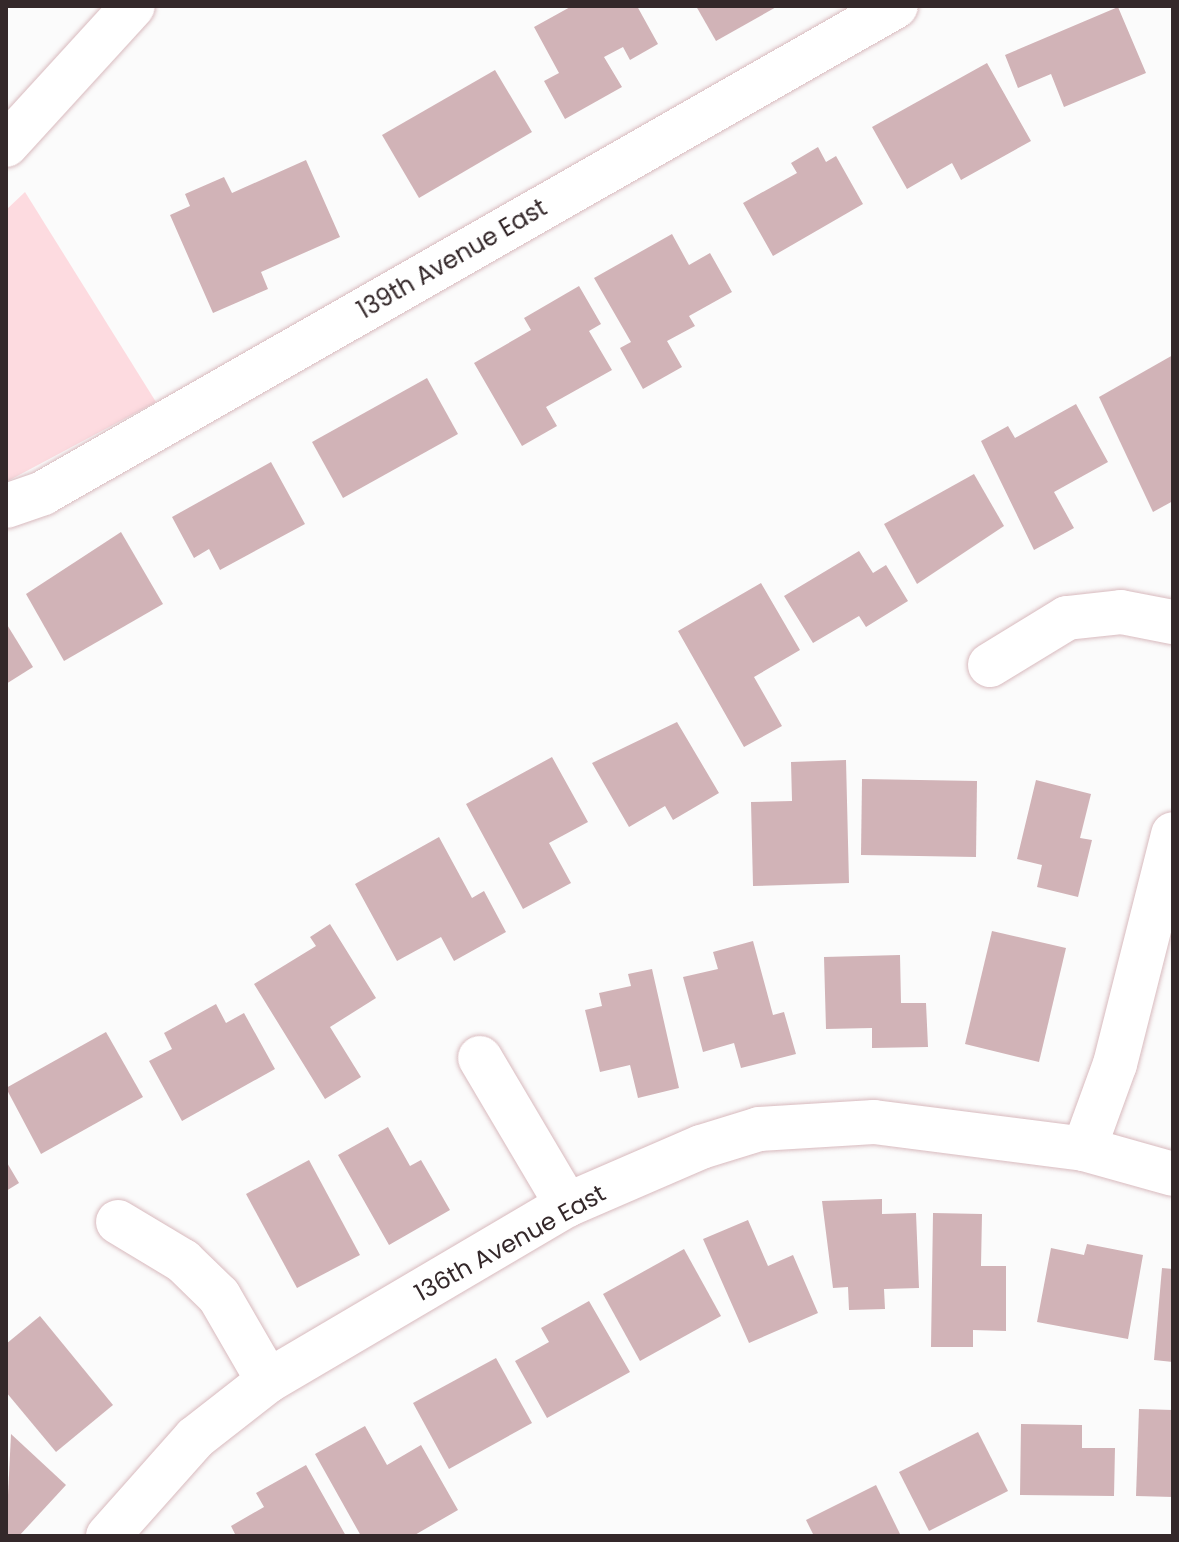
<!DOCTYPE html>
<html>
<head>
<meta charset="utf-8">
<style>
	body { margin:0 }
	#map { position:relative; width:1179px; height:1542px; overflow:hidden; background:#fbfbfb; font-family:Poppins,sans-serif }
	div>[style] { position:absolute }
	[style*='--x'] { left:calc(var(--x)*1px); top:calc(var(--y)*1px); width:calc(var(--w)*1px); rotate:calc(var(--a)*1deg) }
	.green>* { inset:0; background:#fddbe0 }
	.building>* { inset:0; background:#d1b3b7 }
	.roads { filter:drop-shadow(0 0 2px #d8babe) drop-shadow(0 0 2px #d8babe) }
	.minor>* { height:44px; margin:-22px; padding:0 22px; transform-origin:22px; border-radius:22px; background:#fff }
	span { translate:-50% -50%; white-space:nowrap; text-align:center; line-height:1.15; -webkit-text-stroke:7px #fff; paint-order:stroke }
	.street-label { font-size:24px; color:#34282a }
	.frame { position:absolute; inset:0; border:8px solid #34282a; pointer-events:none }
</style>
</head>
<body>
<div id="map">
	<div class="green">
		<i style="clip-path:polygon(25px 192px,156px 402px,6px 482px,6px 210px)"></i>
	</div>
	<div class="building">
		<i style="clip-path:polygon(572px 6px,637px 6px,658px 44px,630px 60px,623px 47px,604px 57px,622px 87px,565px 119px,544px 81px,559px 73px,534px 27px)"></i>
		<i style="clip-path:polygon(696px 6px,778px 6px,716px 41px)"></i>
		<i style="clip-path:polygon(1118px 7px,1146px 73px,1064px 107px,1051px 74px,1018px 88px,1005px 55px)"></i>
		<i style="clip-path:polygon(987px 63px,1031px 141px,961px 180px,952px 163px,907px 189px,872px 127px)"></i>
		<i style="clip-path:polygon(495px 70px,532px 132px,419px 198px,382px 135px)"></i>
		<i style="clip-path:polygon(818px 147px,826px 162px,836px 156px,863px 204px,773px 256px,743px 203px,797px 173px,791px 163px)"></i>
		<i style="clip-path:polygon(306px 160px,340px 237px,261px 272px,268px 289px,213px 313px,170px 215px,190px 206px,185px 194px,224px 177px,232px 193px)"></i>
		<i style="clip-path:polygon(672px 234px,689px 265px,710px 253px,732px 292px,689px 316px,695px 326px,667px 341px,682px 367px,643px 389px,620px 348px,631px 342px,594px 278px)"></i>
		<i style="clip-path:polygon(579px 286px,601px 324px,589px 331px,612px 370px,546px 407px,557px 426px,522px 446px,474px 363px,531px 330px,524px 318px)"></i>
		<i style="clip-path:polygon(1173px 355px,1173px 501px,1153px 512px,1099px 397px)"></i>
		<i style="clip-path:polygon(427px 378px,458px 434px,343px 498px,312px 442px)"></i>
		<i style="clip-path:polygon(1076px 404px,1108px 462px,1054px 492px,1074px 528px,1034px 550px,981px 441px,1008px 426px,1015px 438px)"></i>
		<i style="clip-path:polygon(271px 462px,305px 524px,220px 570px,209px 549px,194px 558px,172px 517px)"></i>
		<i style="clip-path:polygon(974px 474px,1004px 526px,917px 584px,884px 524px)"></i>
		<i style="clip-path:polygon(121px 532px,163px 604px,64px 661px,26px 594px)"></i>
		<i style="clip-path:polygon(859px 551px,873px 573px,886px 565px,908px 601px,866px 627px,859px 616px,813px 643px,784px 596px)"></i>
		<i style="clip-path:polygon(761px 583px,800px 650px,754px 677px,782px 726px,744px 747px,678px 631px)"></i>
		<i style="clip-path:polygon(6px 623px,33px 667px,6px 684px)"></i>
		<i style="clip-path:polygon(677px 722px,719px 793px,673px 820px,665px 806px,629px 827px,592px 763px)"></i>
		<i style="clip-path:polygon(552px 757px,588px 822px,549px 843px,571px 883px,523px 909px,466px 804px)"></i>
		<i style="clip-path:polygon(846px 760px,849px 883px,753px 886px,751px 802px,792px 801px,791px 762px)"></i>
		<i style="clip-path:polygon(862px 779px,977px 781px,976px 857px,861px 855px)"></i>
		<i style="clip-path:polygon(1036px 780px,1091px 794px,1080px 838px,1092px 840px,1078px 897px,1037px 887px,1042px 865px,1017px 859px)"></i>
		<i style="clip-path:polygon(439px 837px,472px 898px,484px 891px,506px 932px,454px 961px,441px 937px,397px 961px,355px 884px)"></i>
		<i style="clip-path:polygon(330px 924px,376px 998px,330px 1027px,361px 1077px,325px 1099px,254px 984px,316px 946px,310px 937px)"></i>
		<i style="clip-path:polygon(992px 931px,1066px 948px,1039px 1062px,965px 1044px)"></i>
		<i style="clip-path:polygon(753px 941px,773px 1015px,784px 1012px,796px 1054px,741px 1068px,734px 1043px,703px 1052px,683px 977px,718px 969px,713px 952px)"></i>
		<i style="clip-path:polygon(900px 955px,901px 1003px,926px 1003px,928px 1047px,872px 1048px,872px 1028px,826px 1029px,824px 957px)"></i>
		<i style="clip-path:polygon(652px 969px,679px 1088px,638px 1098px,630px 1065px,600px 1072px,585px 1010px,602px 1006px,599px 993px,631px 986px,628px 974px)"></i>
		<i style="clip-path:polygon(216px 1004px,226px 1023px,244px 1013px,275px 1069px,182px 1121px,149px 1061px,172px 1049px,164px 1033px)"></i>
		<i style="clip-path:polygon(106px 1032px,143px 1097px,41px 1154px,6px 1088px)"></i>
		<i style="clip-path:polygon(388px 1127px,410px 1166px,421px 1160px,450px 1210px,389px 1245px,338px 1155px)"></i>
		<i style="clip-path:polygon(309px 1160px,360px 1255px,297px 1288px,246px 1194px)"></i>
		<i style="clip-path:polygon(6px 1161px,19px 1183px,6px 1191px)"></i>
		<i style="clip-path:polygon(882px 1199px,882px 1214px,916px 1213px,919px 1288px,884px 1289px,885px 1309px,849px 1310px,848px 1287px,833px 1288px,822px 1201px)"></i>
		<i style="clip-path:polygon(933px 1213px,982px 1214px,981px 1266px,1006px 1266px,1006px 1331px,973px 1330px,973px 1347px,931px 1347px)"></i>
		<i style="clip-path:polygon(748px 1220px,768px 1266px,793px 1255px,818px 1313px,749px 1343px,703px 1239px)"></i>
		<i style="clip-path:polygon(1087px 1244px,1143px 1255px,1128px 1339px,1037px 1322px,1051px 1248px,1084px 1255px)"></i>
		<i style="clip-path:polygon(684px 1249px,721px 1316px,640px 1361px,603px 1294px)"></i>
		<i style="clip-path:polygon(1162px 1268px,1173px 1269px,1173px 1362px,1154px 1360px)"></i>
		<i style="clip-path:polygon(589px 1301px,630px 1372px,547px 1418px,515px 1361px,549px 1342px,541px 1328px)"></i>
		<i style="clip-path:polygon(40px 1316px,113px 1405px,56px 1452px,6px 1392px,6px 1344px)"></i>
		<i style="clip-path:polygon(496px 1358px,532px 1423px,449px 1469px,413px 1403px)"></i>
		<i style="clip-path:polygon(1139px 1409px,1173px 1410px,1173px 1497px,1136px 1496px)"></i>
		<i style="clip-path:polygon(1021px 1424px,1082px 1425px,1082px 1448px,1115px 1448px,1114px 1496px,1020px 1495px)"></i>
		<i style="clip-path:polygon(365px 1426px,387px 1465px,421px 1445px,458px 1510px,413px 1536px,361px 1536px,315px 1454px)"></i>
		<i style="clip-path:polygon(978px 1432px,1008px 1491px,929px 1531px,899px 1472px)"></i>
		<i style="clip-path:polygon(11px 1434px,66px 1485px,19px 1536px,6px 1536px)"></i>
		<i style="clip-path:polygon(306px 1465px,346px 1536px,236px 1536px,231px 1526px,264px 1507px,256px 1493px)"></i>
		<i style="clip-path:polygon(876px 1485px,901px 1536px,814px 1536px,806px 1520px)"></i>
	</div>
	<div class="roads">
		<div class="minor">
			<i style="--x:6;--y:145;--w:188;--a:-47.6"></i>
			<i style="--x:6;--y:506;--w:39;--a:-19"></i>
			<i style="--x:43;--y:493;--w:982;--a:-29.72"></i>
			<i style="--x:990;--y:665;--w:90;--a:-31.4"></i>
			<i style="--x:1067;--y:618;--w:54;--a:-6.3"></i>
			<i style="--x:1121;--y:612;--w:53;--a:10.9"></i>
			<i style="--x:480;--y:1058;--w:171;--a:59.4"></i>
			<i style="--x:1084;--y:1149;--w:90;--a:-70"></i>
			<i style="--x:1115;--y:1064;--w:237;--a:-75.8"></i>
			<i style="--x:118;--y:1222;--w:76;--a:31"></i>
			<i style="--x:183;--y:1261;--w:50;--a:44.2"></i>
			<i style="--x:219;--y:1296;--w:98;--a:60"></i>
			<i style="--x:108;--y:1536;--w:131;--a:-48.4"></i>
			<i style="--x:195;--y:1438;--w:93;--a:-38"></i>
			<i style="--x:268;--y:1381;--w:347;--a:-30.5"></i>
			<i style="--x:567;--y:1205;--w:146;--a:-23.4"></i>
			<i style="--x:701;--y:1147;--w:61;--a:-17.2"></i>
			<i style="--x:759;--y:1129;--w:115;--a:-3.5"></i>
			<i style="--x:874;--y:1122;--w:212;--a:7.3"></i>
			<i style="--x:1084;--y:1149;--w:92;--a:15.7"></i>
		</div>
	</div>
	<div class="street-label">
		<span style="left:452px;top:259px;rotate:-30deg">139th Avenue East</span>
		<span style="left:510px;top:1243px;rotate:-29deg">136th Avenue East</span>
	</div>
	<div class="frame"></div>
</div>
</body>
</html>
